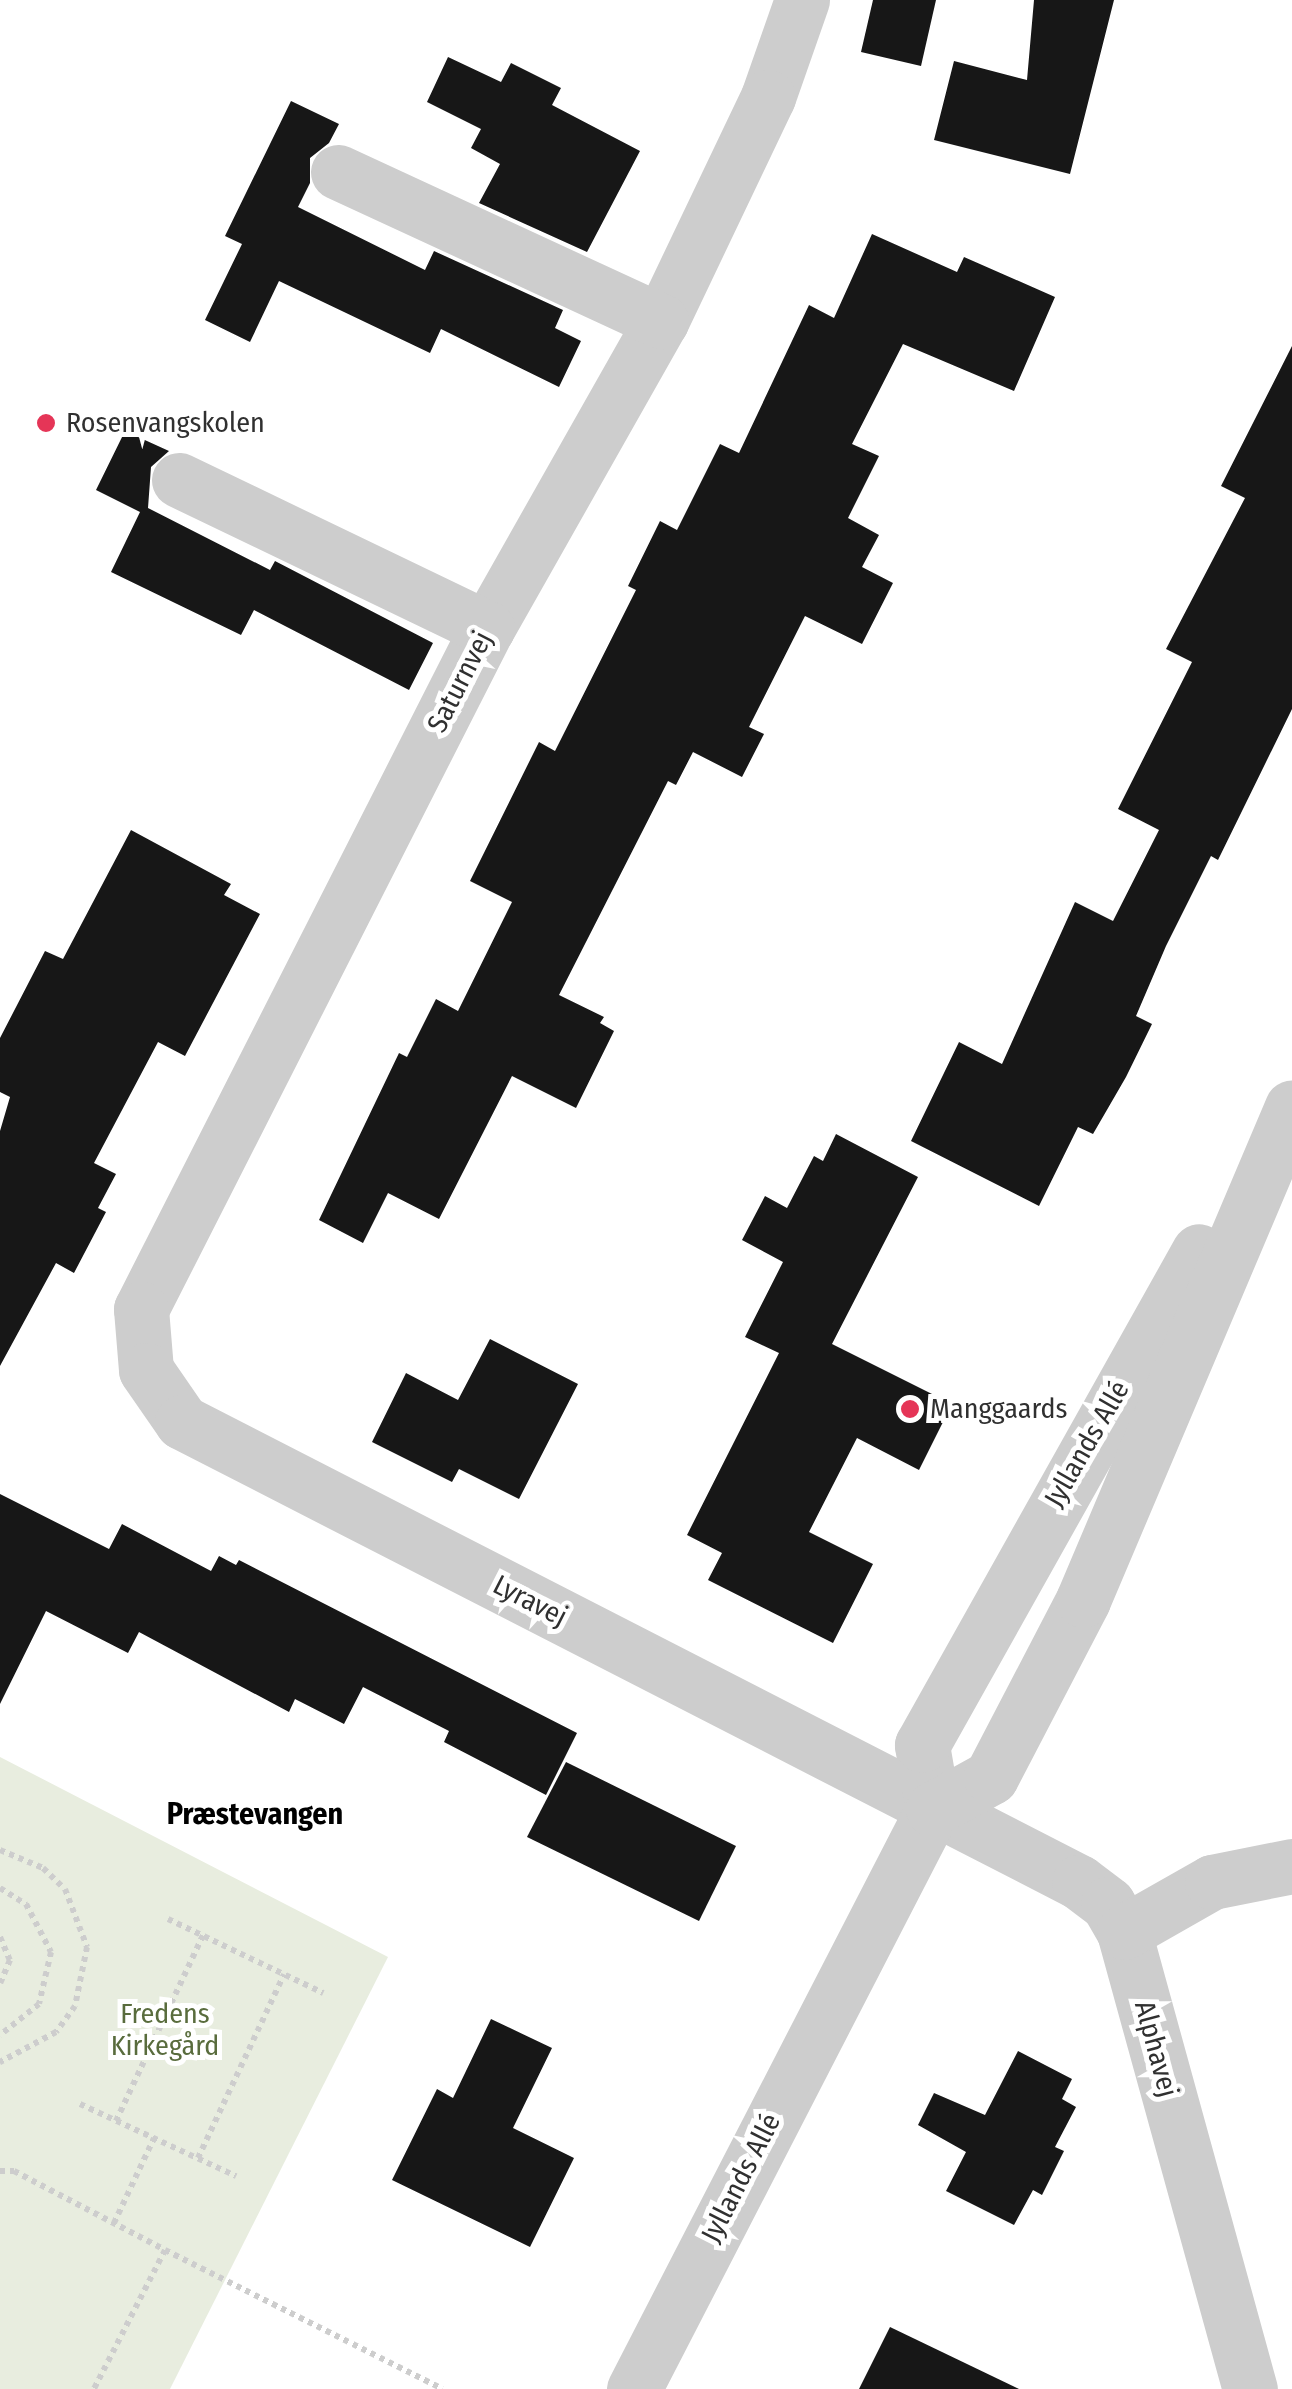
<!DOCTYPE html>
<html>
<head>
<meta charset="utf-8">
<style>
	body { margin:0 }
	#map { position:relative; width:1292px; height:2389px; overflow:hidden; background:#fff; font-family:"Fira Sans Condensed",sans-serif }
	div>[style] { position:absolute }
	[style*='--x'] { left:calc(var(--x)*1px); top:calc(var(--y)*1px); width:calc(var(--w)*1px); rotate:calc(var(--a)*1deg) }
	.green>* { inset:0; background:#e8eddf }
	.building>* { inset:0; background:#171717 }
	.path>* { height:6px; margin-top:-3px; transform-origin:0; background:repeating-linear-gradient(90deg,#cdcdcd 0 5px,transparent 0 10px) }
	.minor>* { height:55px; margin:-27.5px; padding:0 27.5px; transform-origin:27.5px; border-radius:27.5px; background:#cdcdcd }
	.dots>* { width:28px; height:28px; translate:-50% -50%; box-sizing:border-box; border:5px solid #fff; border-radius:50% }
	span { translate:-50% -50%; white-space:nowrap; text-align:center; line-height:1.15; -webkit-text-stroke:10px #fff; paint-order:stroke }
	.poi-label { font-size:28px; color:#303030 }
	.left { translate:0 -50%; text-align:left }
	.street-label { font-size:28px; color:#303030 }
	.park-label { font-size:28px; color:#596c3d }
	.neighbourhood-label { font-size:30px; color:#000; font-weight:700 }
</style>
</head>
<body>
<div id="map">
	<div class="green">
		<i style="clip-path:polygon(0 1757px,388px 1957px,170px 2389px,0 2389px)"></i>
	</div>
	<div class="building">
		<i style="clip-path:polygon(873px 0,936px 0,921px 66px,861px 52px)"></i>
		<i style="clip-path:polygon(1034px 0,1114px 0,1070px 174px,934px 140px,954px 61px,1027px 80px)"></i>
		<i style="clip-path:polygon(448px 57px,501px 82px,511px 63px,561px 88px,552px 105px,640px 151px,587px 252px,479px 203px,500px 164px,471px 148px,481px 129px,427px 102px)"></i>
		<i style="clip-path:polygon(291px 101px,339px 124px,329px 143px,310px 158px,310px 183px,298px 207px,425px 270px,434px 251px,563px 310px,555px 328px,581px 341px,559px 387px,441px 329px,430px 353px,279px 281px,250px 342px,205px 320px,242px 244px,225px 236px)"></i>
		<i style="clip-path:polygon(872px 234px,957px 272px,964px 257px,1055px 297px,1014px 391px,903px 344px,852px 444px,879px 456px,848px 518px,879px 535px,862px 567px,893px 583px,862px 644px,805px 616px,749px 727px,764px 734px,742px 777px,693px 752px,676px 785px,668px 781px,559px 995px,604px 1017px,600px 1023px,614px 1031px,576px 1108px,512px 1076px,439px 1219px,388px 1193px,363px 1243px,319px 1220px,399px 1053px,407px 1057px,436px 999px,458px 1011px,512px 902px,470px 881px,539px 742px,555px 751px,636px 590px,628px 586px,660px 521px,677px 530px,720px 444px,739px 453px,809px 305px,834px 318px)"></i>
		<i style="clip-path:polygon(1292px 346px,1292px 709px,1218px 860px,1211px 856px,1166px 946px,1136px 1016px,1152px 1024px,1126px 1077px,1093px 1134px,1078px 1127px,1039px 1206px,911px 1141px,959px 1042px,1002px 1064px,1075px 902px,1113px 921px,1159px 830px,1118px 809px,1192px 662px,1166px 649px,1245px 498px,1221px 486px)"></i>
		<i style="clip-path:polygon(125px 431px,169px 451px,151px 467px,148px 508px,270px 570px,275px 561px,433px 643px,409px 690px,254px 610px,241px 635px,111px 572px,140px 512px,96px 490px)"></i>
		<i style="clip-path:polygon(131px 830px,231px 884px,224px 895px,260px 914px,185px 1056px,158px 1042px,94px 1163px,116px 1174px,98px 1208px,106px 1212px,74px 1273px,56px 1263px,0 1366px,0 1131px,10px 1097px,0 1092px,0 1038px,45px 951px,63px 959px)"></i>
		<i style="clip-path:polygon(836px 1134px,918px 1177px,832px 1344px,952px 1404px,919px 1470px,857px 1438px,809px 1532px,873px 1564px,833px 1643px,708px 1580px,722px 1553px,687px 1535px,779px 1353px,745px 1337px,783px 1262px,742px 1240px,765px 1196px,787px 1208px,814px 1156px,823px 1161px)"></i>
		<i style="clip-path:polygon(490px 1339px,578px 1384px,519px 1499px,459px 1469px,452px 1482px,372px 1442px,406px 1373px,458px 1400px)"></i>
		<i style="clip-path:polygon(0 1494px,109px 1549px,122px 1524px,211px 1571px,219px 1556px,236px 1565px,239px 1560px,577px 1733px,546px 1795px,444px 1742px,449px 1731px,363px 1687px,344px 1724px,295px 1699px,289px 1712px,139px 1632px,128px 1653px,46px 1611px,0 1704px)"></i>
		<i style="clip-path:polygon(566px 1762px,736px 1846px,699px 1921px,527px 1837px)"></i>
		<i style="clip-path:polygon(491px 2019px,552px 2048px,513px 2128px,574px 2158px,530px 2247px,392px 2180px,437px 2089px,453px 2098px)"></i>
		<i style="clip-path:polygon(1018px 2051px,1072px 2079px,1062px 2099px,1076px 2107px,1055px 2147px,1064px 2151px,1042px 2195px,1033px 2190px,1014px 2225px,946px 2191px,966px 2152px,918px 2125px,934px 2093px,985px 2115px)"></i>
		<i style="clip-path:polygon(890px 2327px,1019px 2389px,859px 2389px)"></i>
	</div>
	<div class="path">
		<i style="--x:0;--y:1850;--w:47;--a:22.7"></i>
		<i style="--x:43;--y:1868;--w:30;--a:44"></i>
		<i style="--x:65;--y:1889;--w:62;--a:69.2"></i>
		<i style="--x:87;--y:1947;--w:60;--a:101.5"></i>
		<i style="--x:75;--y:2006;--w:32;--a:126"></i>
		<i style="--x:56;--y:2032;--w:64;--a:151.8"></i>
		<i style="--x:0;--y:1888;--w:31;--a:32"></i>
		<i style="--x:26;--y:1904;--w:54;--a:62.5"></i>
		<i style="--x:51;--y:1952;--w:53;--a:103"></i>
		<i style="--x:39;--y:2004;--w:50;--a:141.5"></i>
		<i style="--x:168;--y:1919;--w:172;--a:25.5"></i>
		<i style="--x:0;--y:1937;--w:25;--a:67"></i>
		<i style="--x:10;--y:1960;--w:25;--a:113"></i>
		<i style="--x:80;--y:2104;--w:172;--a:24.8"></i>
		<i style="--x:116;--y:2121;--w:205;--a:-64.9"></i>
		<i style="--x:198;--y:2158;--w:203;--a:-64.9"></i>
		<i style="--x:0;--y:2171;--w:14;--a:0"></i>
		<i style="--x:14;--y:2171;--w:170;--a:27.6"></i>
		<i style="--x:165;--y:2250;--w:156;--a:117.1"></i>
		<i style="--x:114;--y:2223;--w:94;--a:-64.8"></i>
		<i style="--x:165;--y:2250;--w:310;--a:26.6"></i>
	</div>
	<div class="minor">
		<i style="--x:802;--y:0;--w:103;--a:109.3"></i>
		<i style="--x:768;--y:97;--w:248;--a:115.5"></i>
		<i style="--x:661;--y:321;--w:353;--a:119.5"></i>
		<i style="--x:487;--y:628;--w:764;--a:116.93"></i>
		<i style="--x:141;--y:1309;--w:61;--a:85.3"></i>
		<i style="--x:146;--y:1370;--w:63;--a:55.3"></i>
		<i style="--x:182;--y:1422;--w:1008;--a:27.15"></i>
		<i style="--x:1079;--y:1882;--w:36;--a:37"></i>
		<i style="--x:1108;--y:1904;--w:32;--a:60"></i>
		<i style="--x:1124;--y:1932;--w:474;--a:74.6"></i>
		<i style="--x:338;--y:172;--w:356;--a:24.8"></i>
		<i style="--x:179;--y:480;--w:342;--a:25.7"></i>
		<i style="--x:933;--y:1809;--w:65;--a:-99.8"></i>
		<i style="--x:922;--y:1745;--w:566;--a:-60.72"></i>
		<i style="--x:1124;--y:1932;--w:101;--a:-29.6"></i>
		<i style="--x:1212;--y:1882;--w:82;--a:-11.3"></i>
		<i style="--x:634;--y:2389;--w:653;--a:-62.73"></i>
		<i style="--x:933;--y:1809;--w:66;--a:-28.9"></i>
		<i style="--x:991;--y:1777;--w:199;--a:-62.5"></i>
		<i style="--x:1083;--y:1600;--w:535;--a:-67.03"></i>
	</div>
	<div class="dots">
		<i style="left:46px;top:423px;background:#e53557"></i>
		<i style="left:910px;top:1409px;background:#e53557"></i>
	</div>
	<div class="poi-label">
		<span class="left" style="left:66px;top:423px">Rosenvangskolen</span>
		<span class="left" style="left:930px;top:1409px">Manggaards</span>
	</div>
	<div class="street-label">
		<span style="left:460px;top:682px;rotate:-63deg">Saturnvej</span>
		<span style="left:1087px;top:1444px;rotate:-60deg">Jyllands Allé</span>
		<span style="left:530px;top:1601px;rotate:27deg">Lyravej</span>
		<span style="left:1156px;top:2049px;rotate:75deg">Alphavej</span>
		<span style="left:741px;top:2178px;rotate:-63deg">Jyllands Allé</span>
	</div>
	<div class="park-label">
		<span style="left:165px;top:2030px">Fredens<br>Kirkegård</span>
	</div>
	<div class="neighbourhood-label">
		<span style="left:255px;top:1814px">Præstevangen</span>
	</div>
</div>
</body>
</html>
